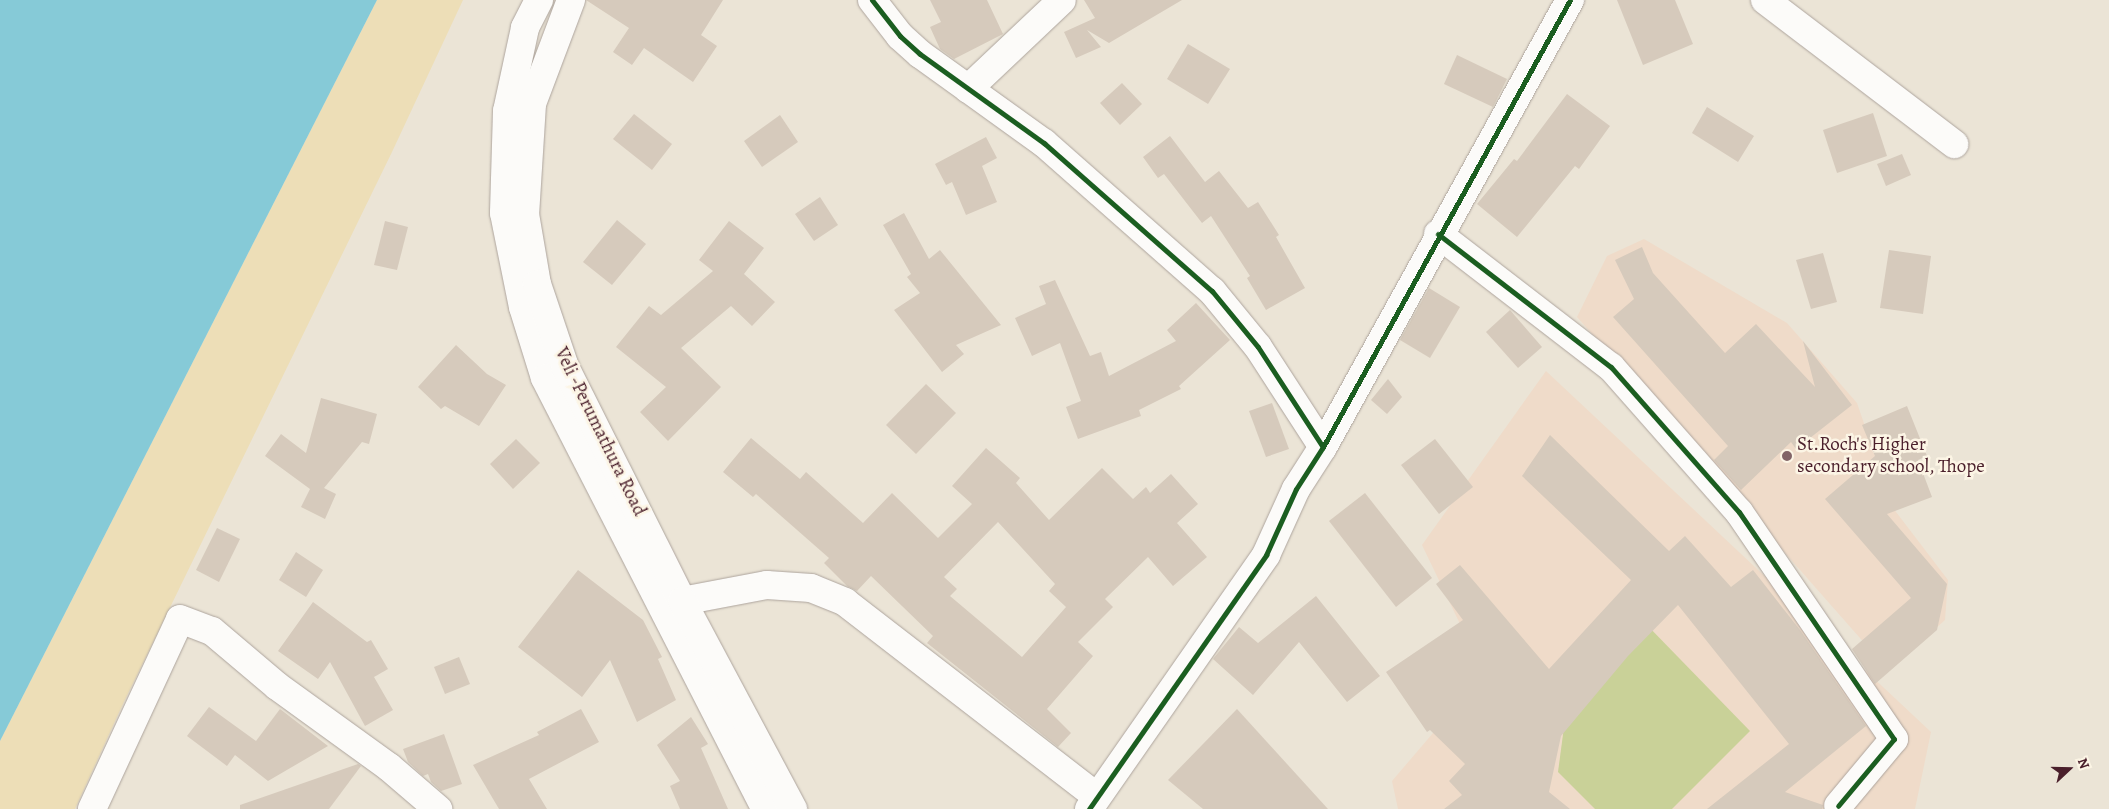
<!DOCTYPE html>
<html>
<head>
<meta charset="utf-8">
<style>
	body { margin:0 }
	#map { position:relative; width:2109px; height:809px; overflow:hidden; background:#ebe4d6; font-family:Alegreya,serif }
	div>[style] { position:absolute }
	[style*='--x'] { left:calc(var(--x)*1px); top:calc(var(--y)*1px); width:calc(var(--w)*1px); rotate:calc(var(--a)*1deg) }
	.built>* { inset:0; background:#efdbc9 }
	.green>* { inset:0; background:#c9d198 }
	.sand>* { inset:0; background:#eddeb7 }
	.water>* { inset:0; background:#86cad7 }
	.building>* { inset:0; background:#d6cabc }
	.roads { filter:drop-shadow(0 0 1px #ada49d) drop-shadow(0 0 1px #ada49d) }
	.minor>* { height:28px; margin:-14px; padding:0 14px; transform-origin:14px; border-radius:14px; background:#fcfbf9 }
	.major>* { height:28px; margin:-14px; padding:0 14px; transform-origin:14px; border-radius:14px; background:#fcfbf9 }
	.cycleway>* { height:5px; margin:-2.5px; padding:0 2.5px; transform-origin:2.5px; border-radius:2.5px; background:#1b5e20 }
	.dots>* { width:14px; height:14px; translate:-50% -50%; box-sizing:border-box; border:2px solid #fcf5e5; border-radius:50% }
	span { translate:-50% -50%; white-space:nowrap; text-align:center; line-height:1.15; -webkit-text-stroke:5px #fcf5e5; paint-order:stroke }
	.street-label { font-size:19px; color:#4a1f2b }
	.poi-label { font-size:19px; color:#4a1f2b }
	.left { translate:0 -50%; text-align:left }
	.north { position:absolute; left:2044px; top:744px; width:50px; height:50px; -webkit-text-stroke:4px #fcf5e5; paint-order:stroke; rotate:69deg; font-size:14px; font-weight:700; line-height:20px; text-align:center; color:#4a1f2b }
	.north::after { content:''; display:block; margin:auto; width:18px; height:22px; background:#4a1f2b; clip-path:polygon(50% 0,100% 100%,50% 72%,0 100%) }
</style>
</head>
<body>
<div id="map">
	<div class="built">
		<i style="clip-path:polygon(1644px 239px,1787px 323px,1857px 403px,1893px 508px,1948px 580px,1945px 620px,1889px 671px,1577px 317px,1607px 256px)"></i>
		<i style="clip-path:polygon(1546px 371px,1931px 732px,1915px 809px,1398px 809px,1392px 781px,1445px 719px,1474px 653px,1422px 545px)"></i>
	</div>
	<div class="green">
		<i style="clip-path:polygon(1644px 622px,1750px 731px,1672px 809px,1595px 809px,1558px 772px,1568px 697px)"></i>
	</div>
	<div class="sand">
		<i style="clip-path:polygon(377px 0,463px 0,392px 152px,122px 706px,75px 809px,0 809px,0 741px)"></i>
	</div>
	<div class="water">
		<i style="clip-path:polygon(0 0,377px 0,0 741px)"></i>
	</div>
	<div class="building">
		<i style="clip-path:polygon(586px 0,723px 0,701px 35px,717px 46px,693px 82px,644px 48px,632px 65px,613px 52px,629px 28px)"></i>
		<i style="clip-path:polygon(930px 0,987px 0,1003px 34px,954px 59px,940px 49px,930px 27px,941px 22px)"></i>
		<i style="clip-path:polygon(1084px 0,1182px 0,1109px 43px,1087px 30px,1101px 47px,1076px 58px,1064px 32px,1095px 18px)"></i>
		<i style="clip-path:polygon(1617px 0,1675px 0,1693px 44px,1643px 65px)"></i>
		<i style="clip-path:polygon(1188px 44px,1230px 69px,1208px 104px,1167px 79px)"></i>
		<i style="clip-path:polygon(1457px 55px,1507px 79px,1493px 107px,1444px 84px)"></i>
		<i style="clip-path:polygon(1122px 83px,1142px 104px,1120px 125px,1100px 103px)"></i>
		<i style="clip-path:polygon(1567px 94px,1610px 126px,1579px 169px,1575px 166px,1517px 237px,1477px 204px,1514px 159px,1517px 161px)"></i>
		<i style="clip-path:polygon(1707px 107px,1754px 136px,1738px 162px,1692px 133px)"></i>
		<i style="clip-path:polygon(1873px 113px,1887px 156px,1837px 173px,1823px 130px)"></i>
		<i style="clip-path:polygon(634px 114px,672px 144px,652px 170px,613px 139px)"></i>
		<i style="clip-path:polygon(780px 115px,798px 142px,762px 167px,744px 141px)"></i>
		<i style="clip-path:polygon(1170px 136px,1205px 182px,1219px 171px,1248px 208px,1258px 202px,1279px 235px,1276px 237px,1305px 288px,1266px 310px,1247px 278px,1250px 276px,1211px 216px,1202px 223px,1164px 174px,1158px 178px,1143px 157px)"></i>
		<i style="clip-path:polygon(986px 137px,997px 158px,982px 166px,997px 202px,966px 215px,952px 182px,946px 185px,935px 164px)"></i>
		<i style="clip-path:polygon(1902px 154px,1911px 175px,1886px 186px,1877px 164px)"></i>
		<i style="clip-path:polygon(820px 197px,838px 225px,814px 241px,795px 214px)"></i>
		<i style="clip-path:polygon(904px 213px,929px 259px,940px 250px,1001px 325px,956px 345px,964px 354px,942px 372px,894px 310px,920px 293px,907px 277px,911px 274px,883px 225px)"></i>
		<i style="clip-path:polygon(617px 220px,646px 244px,612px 285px,583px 262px)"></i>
		<i style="clip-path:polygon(385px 221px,408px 227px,397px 270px,374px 265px)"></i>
		<i style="clip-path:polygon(729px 221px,764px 248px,744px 274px,775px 302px,752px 326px,731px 306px,681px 348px,721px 387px,668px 441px,640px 412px,666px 387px,616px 347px,649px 306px,661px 315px,713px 271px,699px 260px)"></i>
		<i style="clip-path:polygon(1642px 247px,1653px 273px,1725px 353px,1756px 324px,1815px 387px,1803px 341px,1852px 405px,1796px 449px,1791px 442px,1741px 490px,1714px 460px,1728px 446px,1613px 317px,1634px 299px,1615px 260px)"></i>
		<i style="clip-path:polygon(1889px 250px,1931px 256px,1923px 314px,1880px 308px)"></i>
		<i style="clip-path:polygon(1823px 253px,1837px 302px,1811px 309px,1796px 260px)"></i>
		<i style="clip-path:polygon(1055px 280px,1090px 356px,1101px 352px,1109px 376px,1176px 341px,1167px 330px,1196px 303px,1230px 340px,1179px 386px,1181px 389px,1139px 410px,1141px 416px,1078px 439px,1066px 407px,1081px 401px,1060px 343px,1032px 356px,1015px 318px,1046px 304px,1039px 286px)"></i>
		<i style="clip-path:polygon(1429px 288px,1460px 307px,1430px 358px,1400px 340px)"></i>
		<i style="clip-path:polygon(1510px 310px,1542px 347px,1518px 368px,1486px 332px)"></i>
		<i style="clip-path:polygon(456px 345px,487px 374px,506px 385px,479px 426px,445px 406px,441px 409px,418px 387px)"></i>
		<i style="clip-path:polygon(1388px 379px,1402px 397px,1387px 414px,1371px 400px)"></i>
		<i style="clip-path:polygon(926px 384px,956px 413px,916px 454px,886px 425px)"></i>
		<i style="clip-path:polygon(321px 398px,377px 414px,369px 444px,362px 442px,324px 488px,336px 494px,325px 519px,301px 507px,310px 489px,265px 456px,281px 434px,306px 453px)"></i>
		<i style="clip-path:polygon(1272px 403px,1289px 449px,1266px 457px,1249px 411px)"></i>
		<i style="clip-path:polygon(1907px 406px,1927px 456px,1918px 460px,1932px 497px,1887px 514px,1947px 584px,1937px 630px,1875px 684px,1852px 649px,1911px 598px,1825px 499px,1875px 456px,1862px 425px)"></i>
		<i style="clip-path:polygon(1550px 435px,1669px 551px,1685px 536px,1731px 587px,1753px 570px,1800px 630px,1866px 726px,1785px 792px,1823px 805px,1822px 809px,1707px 809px,1789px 744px,1678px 605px,1628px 656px,1561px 736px,1549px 792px,1570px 809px,1444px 809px,1462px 795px,1449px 781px,1465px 764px,1430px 730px,1427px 732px,1386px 672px,1463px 620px,1436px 584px,1460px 565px,1549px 669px,1631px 580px,1522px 476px)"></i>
		<i style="clip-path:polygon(evenodd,751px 438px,800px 479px,806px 472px,863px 523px,892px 493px,938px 538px,972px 504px,952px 486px,986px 448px,1020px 478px,1016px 483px,1049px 520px,1102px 468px,1133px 499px,1146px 487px,1150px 493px,1171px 474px,1198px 504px,1177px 523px,1207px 557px,1173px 586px,1148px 557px,1105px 599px,1113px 607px,1078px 642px,1093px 656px,1047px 709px,1071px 733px,1058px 747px,927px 643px,933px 636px,871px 576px,857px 591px,847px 586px,824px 563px,829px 558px,756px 494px,753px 497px,723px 472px,751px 438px,998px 522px,1055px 584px,1049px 591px,1066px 607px,1022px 657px,950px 596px,957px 589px,944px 577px,998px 522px)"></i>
		<i style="clip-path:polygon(516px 439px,540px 463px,513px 489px,490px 464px)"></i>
		<i style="clip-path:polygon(1435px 439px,1473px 487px,1439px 514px,1401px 465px)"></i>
		<i style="clip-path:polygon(1365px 493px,1432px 578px,1396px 607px,1329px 521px)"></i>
		<i style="clip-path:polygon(217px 528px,240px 539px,219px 582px,196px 570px)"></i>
		<i style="clip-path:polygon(296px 552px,323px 570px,306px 597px,279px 580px)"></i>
		<i style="clip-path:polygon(578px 570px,643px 620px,662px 657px,658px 659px,676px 700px,637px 722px,610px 660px,582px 697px,518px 647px)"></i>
		<i style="clip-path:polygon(1316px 596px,1380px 676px,1347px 702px,1299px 642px,1253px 695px,1213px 659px,1239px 627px,1258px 643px)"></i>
		<i style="clip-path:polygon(313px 602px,367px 642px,371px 640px,388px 669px,374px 677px,393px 710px,365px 726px,330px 662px,318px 679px,278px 651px)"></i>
		<i style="clip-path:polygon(459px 657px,470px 684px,445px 694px,434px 667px)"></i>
		<i style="clip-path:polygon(209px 707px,256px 741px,280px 709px,328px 746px,268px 781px,235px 755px,227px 766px,187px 736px)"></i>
		<i style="clip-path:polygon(581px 709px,599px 742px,529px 779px,547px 809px,499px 809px,473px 765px,539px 735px,537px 732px)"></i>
		<i style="clip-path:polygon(1237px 709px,1328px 809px,1203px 809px,1168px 780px)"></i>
		<i style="clip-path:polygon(691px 717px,708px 744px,701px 748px,728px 809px,680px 809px,670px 786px,680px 781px,657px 745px)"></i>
		<i style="clip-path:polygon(444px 734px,462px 784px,441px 791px,431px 782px,428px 774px,423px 776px,408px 762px,403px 749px)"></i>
		<i style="clip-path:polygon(358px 764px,361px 766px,329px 809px,240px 809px,240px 805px)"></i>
	</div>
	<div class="roads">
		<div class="minor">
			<i style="--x:872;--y:0;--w:46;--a:52.1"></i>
			<i style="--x:900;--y:36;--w:27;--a:42"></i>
			<i style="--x:920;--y:54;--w:153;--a:35.7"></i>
			<i style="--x:1044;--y:143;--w:224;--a:41.4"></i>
			<i style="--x:1212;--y:291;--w:72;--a:50.6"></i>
			<i style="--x:1258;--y:347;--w:119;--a:57"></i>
			<i style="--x:1765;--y:0;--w:238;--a:37.3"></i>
			<i style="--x:968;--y:89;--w:129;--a:-43.4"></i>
			<i style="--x:1438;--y:234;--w:218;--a:37.6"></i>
			<i style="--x:1611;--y:367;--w:193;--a:48.6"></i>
			<i style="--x:1739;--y:512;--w:275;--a:55.7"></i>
			<i style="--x:1894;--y:739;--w:87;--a:129.9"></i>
			<i style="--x:682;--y:601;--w:86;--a:-10.7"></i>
			<i style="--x:767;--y:585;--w:44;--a:3.9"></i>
			<i style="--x:811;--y:588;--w:37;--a:22"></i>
			<i style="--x:845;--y:602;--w:316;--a:37.7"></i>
			<i style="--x:92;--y:809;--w:209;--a:-65.1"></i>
			<i style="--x:180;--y:619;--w:34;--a:21"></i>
			<i style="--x:212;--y:631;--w:85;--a:40.2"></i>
			<i style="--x:277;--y:686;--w:138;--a:35.9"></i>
			<i style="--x:389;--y:767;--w:65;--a:40.6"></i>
			<i style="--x:1089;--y:809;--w:310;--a:-55.1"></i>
			<i style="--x:1266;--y:555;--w:72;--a:-65.6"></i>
			<i style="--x:1296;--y:489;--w:50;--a:-57.3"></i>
			<i style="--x:1323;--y:447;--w:511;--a:-61.08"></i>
		</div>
		<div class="major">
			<i style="--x:539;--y:0;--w:31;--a:117"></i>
			<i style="--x:525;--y:28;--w:85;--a:102.2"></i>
			<i style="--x:507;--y:111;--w:102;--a:91.7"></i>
			<i style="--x:504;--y:213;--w:96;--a:78.6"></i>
			<i style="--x:523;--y:307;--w:74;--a:72.8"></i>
			<i style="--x:545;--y:378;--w:484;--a:62.9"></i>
			<i style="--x:571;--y:0;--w:111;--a:110.6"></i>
			<i style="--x:532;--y:104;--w:110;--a:93.6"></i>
			<i style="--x:525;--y:214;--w:71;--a:80.3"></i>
			<i style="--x:537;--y:284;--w:88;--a:71.4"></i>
			<i style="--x:565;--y:367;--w:262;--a:63.4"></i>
			<i style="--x:682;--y:601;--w:236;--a:61.9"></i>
		</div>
	</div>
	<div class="cycleway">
		<i style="--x:872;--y:0;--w:46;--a:52.1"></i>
		<i style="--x:900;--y:36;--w:27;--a:42"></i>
		<i style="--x:920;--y:54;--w:153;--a:35.7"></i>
		<i style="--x:1044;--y:143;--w:224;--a:41.4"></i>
		<i style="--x:1212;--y:291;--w:72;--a:50.6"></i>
		<i style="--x:1258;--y:347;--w:119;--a:57"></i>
		<i style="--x:1438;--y:234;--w:218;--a:37.6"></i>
		<i style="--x:1611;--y:367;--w:193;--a:48.6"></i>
		<i style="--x:1739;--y:512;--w:275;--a:55.7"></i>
		<i style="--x:1894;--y:739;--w:87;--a:129.9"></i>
		<i style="--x:1089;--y:809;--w:310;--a:-55.1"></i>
		<i style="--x:1266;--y:555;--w:72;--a:-65.6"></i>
		<i style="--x:1296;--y:489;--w:50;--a:-57.3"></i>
		<i style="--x:1323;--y:447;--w:511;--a:-61.08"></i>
	</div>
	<div class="dots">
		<i style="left:1787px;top:456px;background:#826467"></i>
	</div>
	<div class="street-label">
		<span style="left:600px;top:432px;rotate:64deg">Veli -Perumathura Road</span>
	</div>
	<div class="poi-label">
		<span class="left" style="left:1797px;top:456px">St.Roch's Higher<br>secondary school, Thope</span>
	</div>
	<div class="north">N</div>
</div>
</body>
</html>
